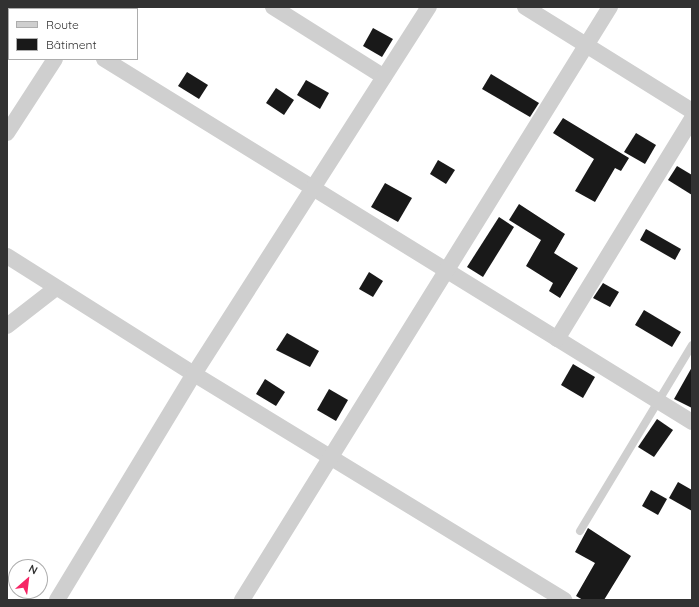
<!DOCTYPE html>
<html>
<head>
<meta charset="utf-8">
<style>
	body { margin:0 }
	#map { position:relative; width:699px; height:607px; overflow:hidden; background:#fff; font-family:Quicksand,sans-serif }
	div>[style] { position:absolute }
	[style*='--x'] { left:calc(var(--x)*1px); top:calc(var(--y)*1px); width:calc(var(--w)*1px); rotate:calc(var(--a)*1deg) }
	.building>* { inset:0; background:#191919 }
	.lane>* { height:8px; margin:-4px; padding:0 4px; transform-origin:4px; border-radius:4px; background:#cfcfcf }
	.street>* { height:16px; margin:-8px; padding:0 8px; transform-origin:8px; border-radius:8px; background:#cfcfcf }
	span { translate:-50% -50%; white-space:nowrap; text-align:center; line-height:1.15; -webkit-text-stroke:4px #fff; paint-order:stroke }
	.frame { position:absolute; inset:0; border:8px solid #323232; pointer-events:none }
	.legend { position:absolute; left:8px; top:8px; width:130px; height:52px; box-sizing:border-box; background:#fff; border:1px solid #adadad; margin:0; padding:5px 7px; list-style:none; font-size:12px; color:#323232 }
	.legend li { display:flex; align-items:center; gap:8px; height:20px }
	.legend b { width:20px; border:1px solid #adadad }
	.north { position:absolute; left:8px; top:559px; width:40px; height:40px; box-sizing:border-box; background:#fff; border:1px solid #adadad; border-radius:50%; rotate:28deg; font-size:11px; font-weight:700; line-height:16px; text-align:center; color:#323232 }
	.north::after { content:''; display:block; margin:auto; width:14px; height:18px; background:#f62666; clip-path:polygon(50% 0,100% 100%,50% 72%,0 100%) }
</style>
</head>
<body>
<div id="map">
	<div class="building">
		<i style="clip-path:polygon(373px 28px,393px 39px,382px 57px,363px 46px)"></i>
		<i style="clip-path:polygon(187px 72px,208px 85px,199px 99px,178px 86px)"></i>
		<i style="clip-path:polygon(491px 74px,539px 103px,530px 117px,482px 89px)"></i>
		<i style="clip-path:polygon(306px 80px,329px 93px,320px 109px,297px 95px)"></i>
		<i style="clip-path:polygon(276px 88px,294px 100px,284px 115px,266px 103px)"></i>
		<i style="clip-path:polygon(563px 118px,629px 158px,621px 171px,615px 168px,595px 202px,575px 191px,594px 159px,553px 133px)"></i>
		<i style="clip-path:polygon(636px 133px,656px 145px,645px 164px,624px 152px)"></i>
		<i style="clip-path:polygon(438px 160px,455px 170px,446px 184px,430px 174px)"></i>
		<i style="clip-path:polygon(677px 166px,692px 175px,692px 195px,668px 180px)"></i>
		<i style="clip-path:polygon(385px 183px,412px 198px,398px 222px,371px 207px)"></i>
		<i style="clip-path:polygon(519px 204px,565px 234px,554px 253px,578px 268px,560px 298px,549px 291px,553px 283px,526px 266px,541px 240px,509px 220px)"></i>
		<i style="clip-path:polygon(499px 217px,514px 227px,483px 277px,467px 267px)"></i>
		<i style="clip-path:polygon(646px 229px,681px 249px,675px 260px,640px 240px)"></i>
		<i style="clip-path:polygon(369px 272px,383px 281px,373px 297px,359px 289px)"></i>
		<i style="clip-path:polygon(603px 283px,619px 292px,610px 307px,593px 298px)"></i>
		<i style="clip-path:polygon(644px 310px,681px 332px,672px 347px,635px 325px)"></i>
		<i style="clip-path:polygon(287px 333px,319px 351px,310px 367px,276px 350px)"></i>
		<i style="clip-path:polygon(573px 364px,595px 377px,583px 398px,561px 385px)"></i>
		<i style="clip-path:polygon(692px 367px,692px 408px,674px 399px)"></i>
		<i style="clip-path:polygon(265px 379px,285px 392px,276px 406px,256px 394px)"></i>
		<i style="clip-path:polygon(329px 389px,348px 400px,336px 421px,317px 410px)"></i>
		<i style="clip-path:polygon(657px 419px,673px 430px,654px 457px,638px 447px)"></i>
		<i style="clip-path:polygon(678px 482px,692px 490px,692px 511px,669px 498px)"></i>
		<i style="clip-path:polygon(651px 490px,667px 499px,658px 515px,642px 506px)"></i>
		<i style="clip-path:polygon(588px 528px,631px 556px,604px 600px,583px 600px,576px 596px,595px 563px,575px 552px)"></i>
	</div>
	<div class="lane">
		<i style="--x:580;--y:531;--w:217;--a:-58.9"></i>
	</div>
	<div class="street">
		<i style="--x:21;--y:7;--w:4;--a:34"></i>
		<i style="--x:273;--y:7;--w:131;--a:32.2"></i>
		<i style="--x:525;--y:7;--w:197;--a:31.9"></i>
		<i style="--x:86;--y:9;--w:3;--a:-45"></i>
		<i style="--x:104;--y:59;--w:691;--a:31.69"></i>
		<i style="--x:7;--y:133;--w:88;--a:-57"></i>
		<i style="--x:7;--y:256;--w:221;--a:32.3"></i>
		<i style="--x:194;--y:374;--w:434;--a:31.4"></i>
		<i style="--x:7;--y:326;--w:62;--a:-37.8"></i>
		<i style="--x:557;--y:339;--w:258;--a:-58.5"></i>
		<i style="--x:57;--y:600;--w:264;--a:-58.8"></i>
		<i style="--x:194;--y:374;--w:436;--a:-57.4"></i>
		<i style="--x:242;--y:600;--w:698;--a:-58.18"></i>
	</div>
	<div class="frame"></div>
	<ul class="legend">
	<li><b style="height:5px;background:#cfcfcf"></b>Route</li>
	<li><b style="height:11px;background:#191919"></b>Bâtiment</li>
	</ul>
	<div class="north">N</div>
</div>
</body>
</html>
